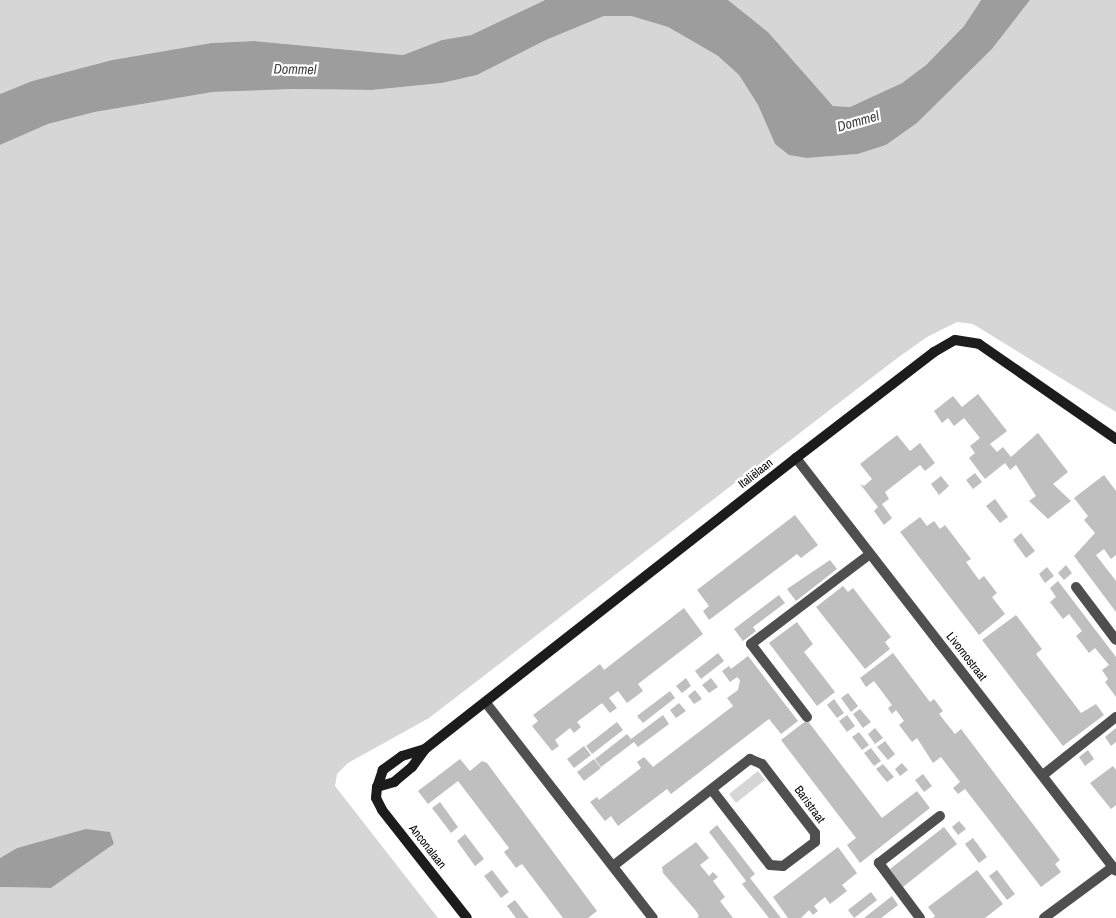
<!DOCTYPE html>
<html>
<head>
<meta charset="utf-8">
<style>
	body { margin:0 }
	#map { position:relative; width:1116px; height:918px; overflow:hidden; background:#fff; font-family:"Archivo Narrow",sans-serif }
	div>[style] { position:absolute }
	[style*='--x'] { left:calc(var(--x)*1px); top:calc(var(--y)*1px); width:calc(var(--w)*1px); rotate:calc(var(--a)*1deg) }
	.green>* { inset:0; background:#d6d6d6 }
	.water>* { inset:0; background:#9d9d9d }
	.building>* { inset:0; background:#bfbfbf }
	.lane>* { height:10px; margin:-5px; padding:0 5px; transform-origin:5px; border-radius:5px; background:#4f4f4f }
	.street>* { height:10px; margin:-5px; padding:0 5px; transform-origin:5px; border-radius:5px; background:#4f4f4f }
	.secondary>* { height:10px; margin:-5px; padding:0 5px; transform-origin:5px; border-radius:5px; background:#1c1c1c }
	span { translate:-50% -50%; white-space:nowrap; text-align:center; line-height:1.15; -webkit-text-stroke:4.5px #fff; paint-order:stroke }
	.street-label { font-size:12px; color:#000 }
	.water-label { font-size:14px; color:#3e3e3e; font-style:italic }
</style>
</head>
<body>
<div id="map">
	<div class="green">
		<i style="clip-path:polygon(0 0,545px 0,471px 35px,442px 40px,403px 55px,254px 41px,211px 43px,112px 60px,32px 81px,0 94px)"></i>
		<i style="clip-path:polygon(728px 0,981px 0,964px 26px,926px 65px,902px 83px,850px 107px,833px 106px,768px 32px)"></i>
		<i style="clip-path:polygon(1030px 0,1116px 0,1116px 412px,973px 324px,957px 322px,927px 337px,896px 359px,429px 718px,348px 763px,337px 774px,335px 786px,438px 918px,0 918px,0 887px,51px 888px,114px 844px,51px 841px,17px 848px,0 858px,0 145px,48px 124px,95px 112px,213px 92px,294px 89px,372px 90px,442px 83px,477px 75px,546px 40px,604px 16px,631px 16px,668px 27px,718px 56px,739px 75px,758px 105px,775px 144px,807px 158px,858px 154px,886px 145px,917px 123px,992px 49px)"></i>
		<i style="clip-path:polygon(758px 771px,765px 780px,736px 803px,729px 794px)"></i>
	</div>
	<div class="water">
		<i style="clip-path:polygon(545px 0,728px 0,768px 32px,833px 106px,850px 107px,902px 83px,926px 65px,964px 26px,981px 0,1030px 0,992px 49px,917px 123px,886px 145px,858px 154px,807px 158px,789px 155px,775px 144px,758px 105px,739px 75px,718px 56px,668px 27px,631px 16px,604px 16px,546px 40px,477px 75px,442px 83px,372px 90px,294px 89px,213px 92px,95px 112px,48px 124px,0 145px,0 94px,32px 81px,112px 60px,211px 43px,254px 41px,403px 55px,442px 40px,471px 35px)"></i>
		<i style="clip-path:polygon(86px 829px,110px 832px,114px 844px,51px 888px,0 887px,0 858px,17px 848px)"></i>
	</div>
	<div class="building">
		<i style="clip-path:polygon(978px 394px,1007px 431px,990px 444px,997px 452px,1003px 447px,1011px 457px,1038px 433px,1068px 472px,1053px 484px,1071px 501px,1048px 519px,1029px 501px,1036px 496px,1016px 465px,1010px 470px,1005px 463px,985px 479px,969px 458px,975px 453px,970px 446px,980px 438px,964px 418px,954px 426px,948px 418px,942px 423px,934px 411px,953px 396px,962px 407px)"></i>
		<i style="clip-path:polygon(897px 435px,910px 451px,920px 443px,935px 463px,925px 471px,920px 465px,885px 492px,889px 499px,882px 504px,892px 518px,884px 525px,874px 511px,878px 507px,860px 484px,864px 486px,872px 479px,860px 464px)"></i>
		<i style="clip-path:polygon(975px 473px,982px 482px,973px 489px,966px 480px)"></i>
		<i style="clip-path:polygon(1104px 475px,1116px 491px,1116px 555px,1111px 559px,1104px 549px,1096px 555px,1116px 581px,1116px 612px,1074px 556px,1095px 533px,1084px 520px,1088px 516px,1074px 498px)"></i>
		<i style="clip-path:polygon(941px 476px,949px 486px,939px 495px,931px 484px)"></i>
		<i style="clip-path:polygon(995px 499px,1008px 517px,1000px 523px,986px 506px)"></i>
		<i style="clip-path:polygon(795px 515px,818px 545px,801px 558px,797px 554px,709px 620px,703px 611px,709px 606px,697px 590px)"></i>
		<i style="clip-path:polygon(920px 517px,927px 526px,934px 521px,940px 529px,945px 525px,971px 559px,966px 562px,979px 580px,984px 576px,997px 593px,992px 597px,1005px 614px,979px 635px,900px 532px)"></i>
		<i style="clip-path:polygon(1021px 533px,1035px 551px,1026px 558px,1013px 540px)"></i>
		<i style="clip-path:polygon(830px 560px,837px 569px,796px 601px,787px 589px)"></i>
		<i style="clip-path:polygon(1066px 565px,1072px 573px,1064px 580px,1058px 573px)"></i>
		<i style="clip-path:polygon(1047px 567px,1054px 576px,1045px 583px,1039px 574px)"></i>
		<i style="clip-path:polygon(1058px 581px,1116px 657px,1116px 697px,1105px 682px,1108px 679px,1102px 670px,1109px 665px,1095px 648px,1089px 653px,1076px 636px,1082px 631px,1069px 614px,1063px 619px,1050px 602px,1056px 597px,1050px 588px)"></i>
		<i style="clip-path:polygon(843px 586px,848px 592px,853px 588px,891px 637px,885px 642px,890px 649px,865px 669px,816px 607px)"></i>
		<i style="clip-path:polygon(779px 595px,785px 603px,753px 627px,756px 631px,743px 641px,734px 629px)"></i>
		<i style="clip-path:polygon(684px 608px,703px 634px,638px 684px,643px 691px,627px 703px,618px 691px,609px 698px,617px 708px,610px 713px,602px 703px,577px 722px,581px 727px,574px 733px,570px 728px,555px 740px,559px 746px,552px 751px,532px 726px,538px 721px,533px 715px,600px 664px,604px 670px)"></i>
		<i style="clip-path:polygon(1016px 615px,1042px 649px,1036px 654px,1081px 713px,1096px 704px,1104px 715px,1063px 746px,982px 640px)"></i>
		<i style="clip-path:polygon(797px 622px,813px 644px,804px 652px,835px 692px,817px 706px,769px 643px)"></i>
		<i style="clip-path:polygon(718px 653px,724px 661px,701px 679px,695px 671px)"></i>
		<i style="clip-path:polygon(893px 653px,930px 702px,934px 699px,943px 711px,939px 714px,955px 734px,961px 729px,1060px 860px,1055px 864px,1061px 872px,1041px 887px,965px 789px,958px 794px,953px 788px,960px 782px,941px 757px,933px 763px,917px 738px,912px 742px,899px 725px,904px 721px,896px 710px,892px 714px,888px 708px,892px 705px,874px 681px,866px 687px,860px 678px)"></i>
		<i style="clip-path:polygon(748px 656px,798px 721px,781px 734px,769px 719px,671px 794px,667px 789px,618px 826px,611px 816px,605px 821px,590px 802px,597px 797px,599px 800px,641px 768px,637px 762px,644px 757px,653px 767px,733px 706px,727px 698px,738px 690px,740px 680px,737px 677px,730px 682px,722px 671px,729px 666px,731px 669px)"></i>
		<i style="clip-path:polygon(686px 678px,691px 686px,682px 693px,676px 686px)"></i>
		<i style="clip-path:polygon(711px 678px,718px 687px,709px 693px,702px 685px)"></i>
		<i style="clip-path:polygon(695px 690px,702px 699px,694px 704px,688px 696px)"></i>
		<i style="clip-path:polygon(670px 691px,675px 698px,643px 723px,637px 716px)"></i>
		<i style="clip-path:polygon(848px 693px,858px 706px,851px 712px,841px 698px)"></i>
		<i style="clip-path:polygon(834px 699px,844px 713px,837px 718px,827px 705px)"></i>
		<i style="clip-path:polygon(679px 703px,686px 711px,676px 718px,670px 710px)"></i>
		<i style="clip-path:polygon(860px 709px,871px 722px,863px 728px,853px 714px)"></i>
		<i style="clip-path:polygon(663px 715px,669px 724px,638px 747px,634px 742px,601px 767px,595px 759px,627px 734px,631px 739px)"></i>
		<i style="clip-path:polygon(847px 715px,855px 726px,847px 732px,839px 721px)"></i>
		<i style="clip-path:polygon(807px 720px,882px 818px,917px 791px,930px 808px,860px 863px,847px 845px,856px 838px,781px 740px)"></i>
		<i style="clip-path:polygon(617px 722px,623px 730px,592px 754px,586px 746px)"></i>
		<i style="clip-path:polygon(875px 728px,883px 738px,875px 744px,868px 734px)"></i>
		<i style="clip-path:polygon(1116px 728px,1116px 742px,1111px 746px,1105px 737px)"></i>
		<i style="clip-path:polygon(859px 732px,869px 745px,862px 750px,852px 737px)"></i>
		<i style="clip-path:polygon(885px 741px,895px 754px,888px 760px,877px 747px)"></i>
		<i style="clip-path:polygon(584px 746px,591px 755px,574px 768px,567px 759px)"></i>
		<i style="clip-path:polygon(871px 748px,881px 761px,874px 766px,864px 753px)"></i>
		<i style="clip-path:polygon(1088px 750px,1094px 759px,1085px 766px,1079px 757px)"></i>
		<i style="clip-path:polygon(460px 759px,470px 771px,482px 761px,487px 763px,597px 911px,588px 918px,563px 918px,522px 864px,516px 868px,504px 852px,509px 848px,458px 781px,428px 804px,418px 791px)"></i>
		<i style="clip-path:polygon(594px 759px,601px 768px,584px 781px,577px 772px)"></i>
		<i style="clip-path:polygon(902px 763px,908px 770px,900px 776px,895px 769px)"></i>
		<i style="clip-path:polygon(883px 764px,894px 777px,887px 782px,876px 769px)"></i>
		<i style="clip-path:polygon(1113px 766px,1116px 770px,1116px 805px,1111px 809px,1090px 783px)"></i>
		<i style="clip-path:polygon(923px 774px,932px 786px,924px 792px,915px 780px)"></i>
		<i style="clip-path:polygon(440px 802px,458px 827px,451px 833px,432px 808px)"></i>
		<i style="clip-path:polygon(959px 821px,966px 829px,958px 835px,952px 827px)"></i>
		<i style="clip-path:polygon(717px 825px,755px 874px,750px 878px,781px 918px,769px 918px,742px 884px,746px 881px,709px 832px)"></i>
		<i style="clip-path:polygon(944px 827px,957px 844px,903px 887px,890px 869px)"></i>
		<i style="clip-path:polygon(465px 834px,484px 859px,475px 866px,457px 841px)"></i>
		<i style="clip-path:polygon(973px 838px,987px 857px,979px 863px,965px 844px)"></i>
		<i style="clip-path:polygon(696px 842px,709px 858px,700px 865px,709px 876px,713px 872px,718px 877px,713px 881px,725px 897px,720px 901px,733px 918px,697px 918px,699px 916px,696px 911px,663px 873px,662px 867px)"></i>
		<i style="clip-path:polygon(838px 847px,857px 873px,842px 885px,847px 891px,830px 904px,825px 897px,814px 906px,818px 911px,813px 915px,809px 910px,801px 918px,788px 918px,773px 897px)"></i>
		<i style="clip-path:polygon(492px 870px,509px 892px,501px 898px,484px 876px)"></i>
		<i style="clip-path:polygon(977px 870px,1003px 904px,985px 918px,933px 918px,935px 916px,928px 907px)"></i>
		<i style="clip-path:polygon(997px 870px,1015px 894px,1007px 900px,989px 876px)"></i>
		<i style="clip-path:polygon(871px 892px,877px 900px,854px 918px,848px 910px)"></i>
		<i style="clip-path:polygon(892px 896px,898px 905px,893px 909px,881px 918px,864px 918px)"></i>
		<i style="clip-path:polygon(515px 900px,524px 912px,529px 918px,516px 918px,507px 906px)"></i>
	</div>
	<div class="lane">
		<i style="--x:1076;--y:587;--w:66;--a:53"></i>
		<i style="--x:807;--y:717;--w:92;--a:-127.5"></i>
		<i style="--x:751;--y:644;--w:149;--a:-37.1"></i>
		<i style="--x:1043;--y:775;--w:93;--a:-38.5"></i>
		<i style="--x:920;--y:918;--w:69;--a:-126.7"></i>
		<i style="--x:879;--y:863;--w:77;--a:-37.6"></i>
	</div>
	<div class="street">
		<i style="--x:796;--y:458;--w:522;--a:52.23"></i>
		<i style="--x:486;--y:703;--w:272;--a:52.2"></i>
		<i style="--x:613;--y:866;--w:174;--a:-38"></i>
		<i style="--x:750;--y:759;--w:13;--a:23"></i>
		<i style="--x:762;--y:764;--w:87;--a:52.5"></i>
		<i style="--x:815;--y:833;--w:9;--a:90"></i>
		<i style="--x:815;--y:842;--w:40;--a:143"></i>
		<i style="--x:783;--y:866;--w:13;--a:-176"></i>
		<i style="--x:770;--y:865;--w:95;--a:-127.7"></i>
		<i style="--x:1044;--y:918;--w:86;--a:-36.5"></i>
	</div>
	<div class="secondary">
		<i style="--x:425;--y:749;--w:24;--a:163"></i>
		<i style="--x:402;--y:756;--w:24;--a:144"></i>
		<i style="--x:383;--y:770;--w:18;--a:109"></i>
		<i style="--x:377;--y:787;--w:18;--a:-16"></i>
		<i style="--x:394;--y:782;--w:23;--a:-40"></i>
		<i style="--x:412;--y:767;--w:22;--a:-54"></i>
		<i style="--x:425;--y:749;--w:472;--a:-38.1"></i>
		<i style="--x:796;--y:458;--w:174;--a:-37.5"></i>
		<i style="--x:934;--y:352;--w:24;--a:-30"></i>
		<i style="--x:955;--y:340;--w:24;--a:9"></i>
		<i style="--x:979;--y:344;--w:167;--a:34.7"></i>
		<i style="--x:377;--y:787;--w:11;--a:95"></i>
		<i style="--x:376;--y:798;--w:13;--a:63"></i>
		<i style="--x:382;--y:810;--w:137;--a:51.8"></i>
	</div>
	<div class="street-label">
		<span style="left:756px;top:474px;rotate:-38deg">Italiëlaan</span>
		<span style="left:966px;top:657px;rotate:52deg">Livornostraat</span>
		<span style="left:809px;top:805px;rotate:54deg">Baristraat</span>
		<span style="left:427px;top:847px;rotate:52deg">Anconalaan</span>
	</div>
	<div class="water-label">
		<span style="left:295px;top:69px;rotate:1deg">Dommel</span>
		<span style="left:858px;top:121px;rotate:-16deg">Dommel</span>
	</div>
</div>
</body>
</html>
